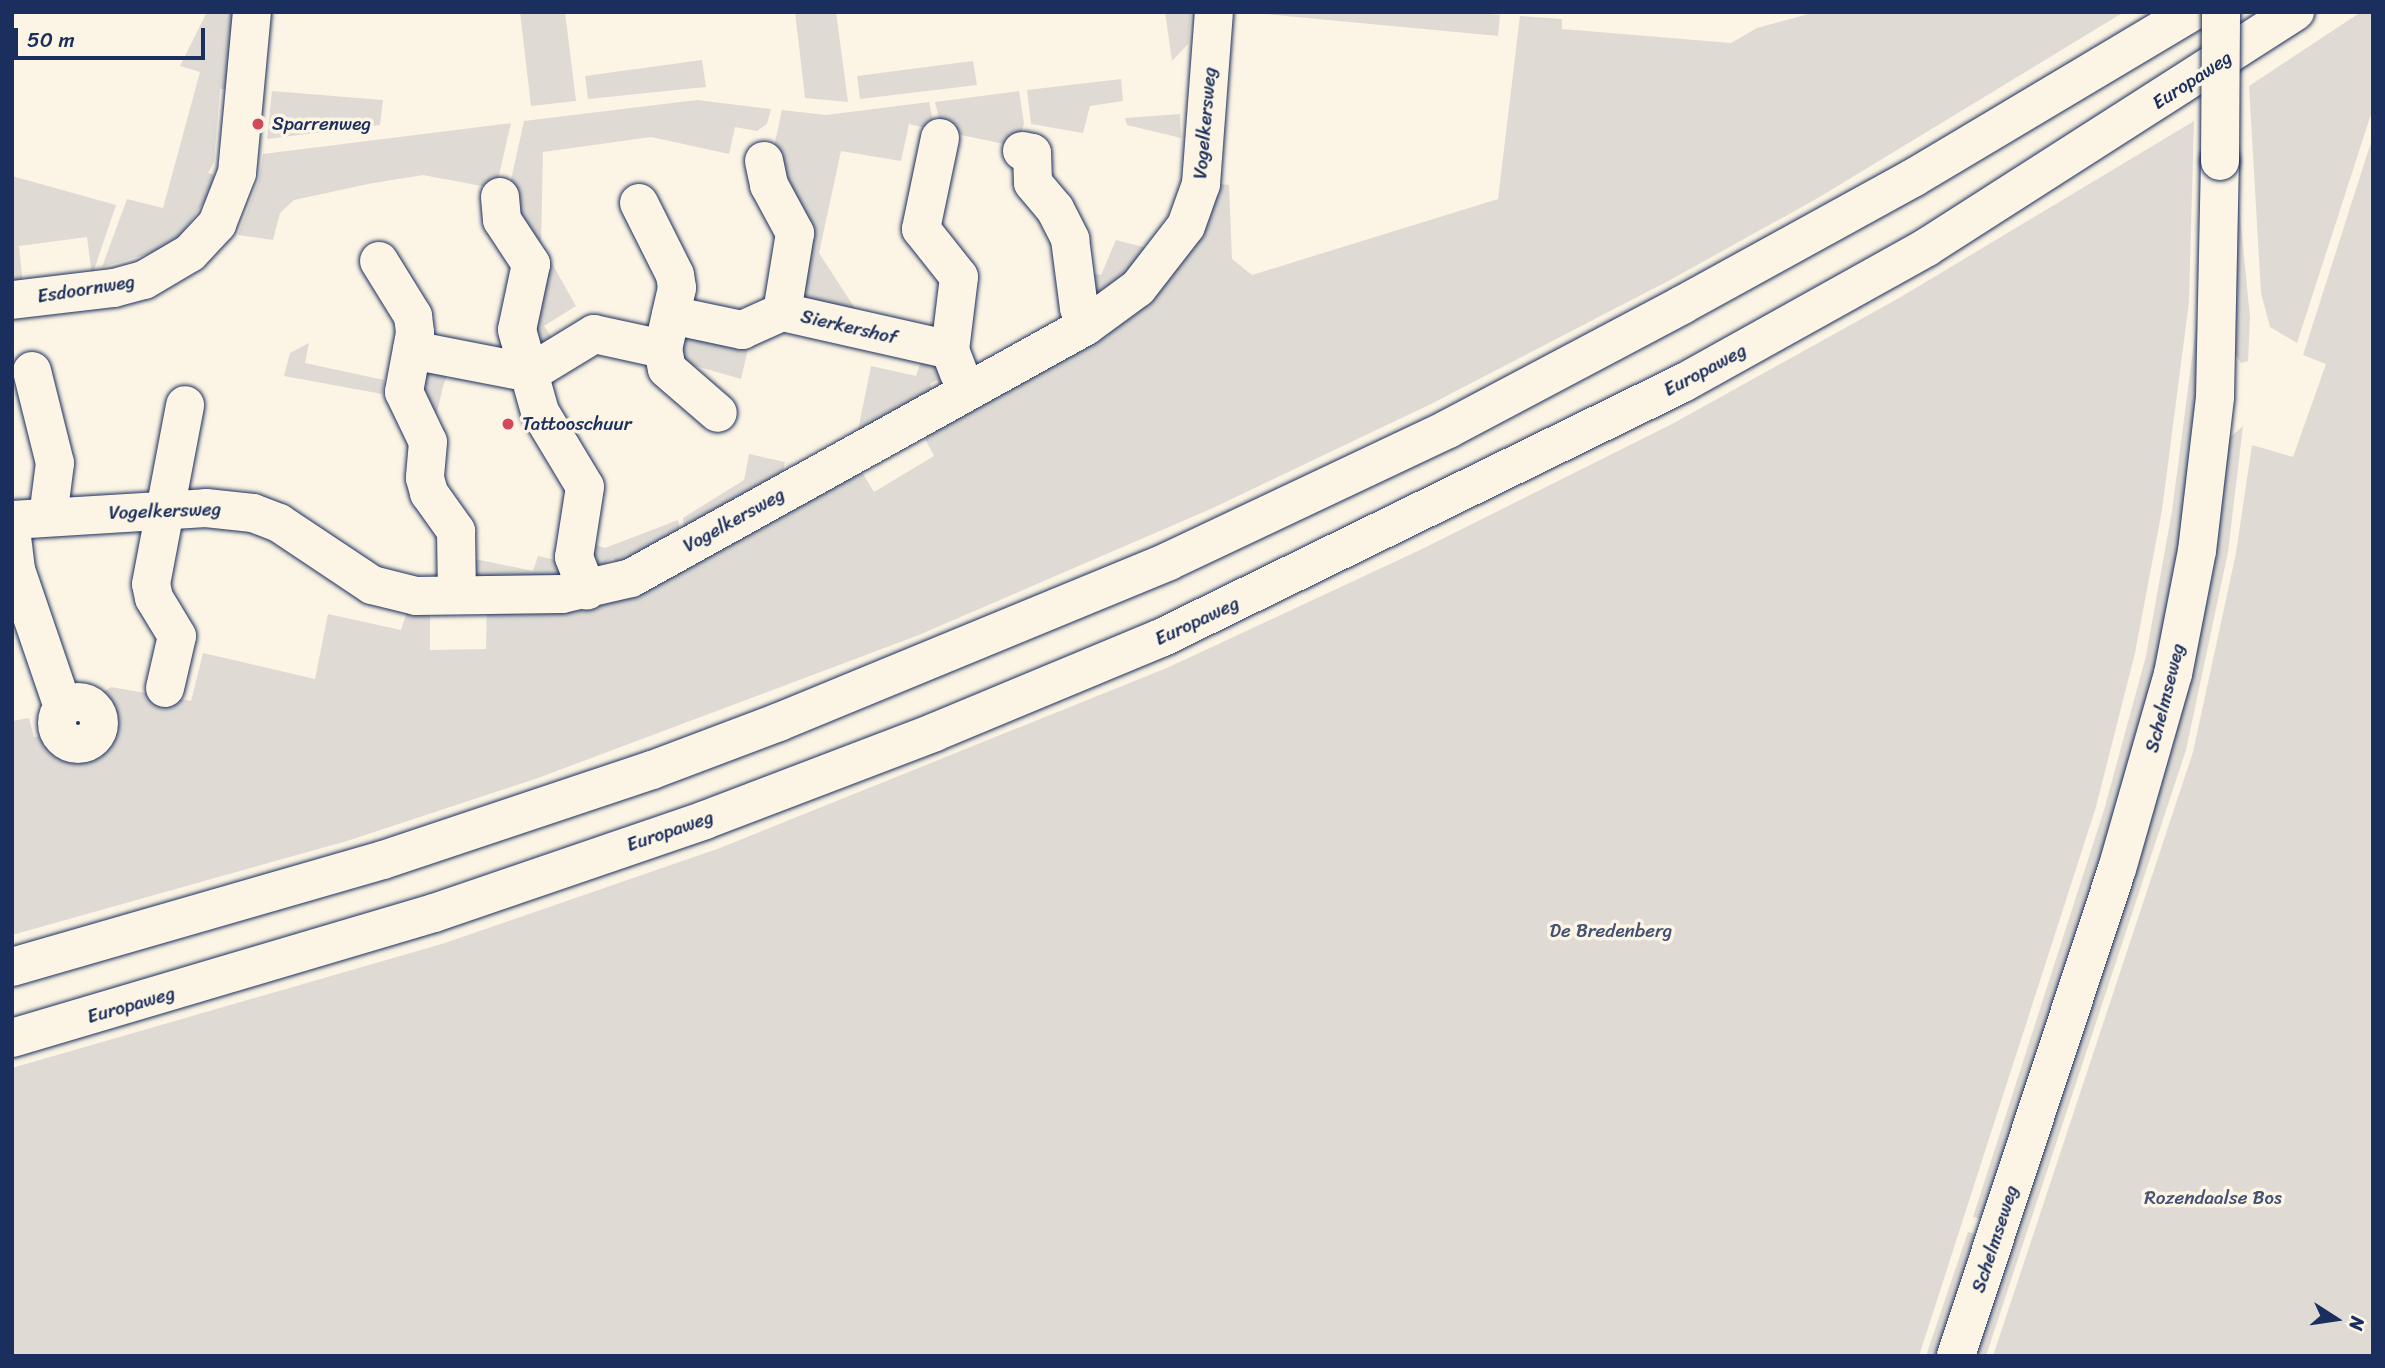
<!DOCTYPE html>
<html>
<head>
<meta charset="utf-8">
<style>
	body { margin:0 }
	#map { position:relative; width:2385px; height:1368px; overflow:hidden; background:#fcf5e5; font-family:Sriracha,sans-serif }
	div>[style] { position:absolute }
	[style*='--x'] { left:calc(var(--x)*1px); top:calc(var(--y)*1px); width:calc(var(--w)*1px); rotate:calc(var(--a)*1deg) }
	.green>* { inset:0; background:#dfdbd4 }
	.roads { filter:drop-shadow(0 0 2px #1b2f5e) drop-shadow(0 0 2px #1b2f5e) }
	.minor>* { height:38px; margin:-19px; padding:0 19px; transform-origin:19px; border-radius:19px; background:#fcf5e5 }
	.minor>.ring { margin:-19px; padding:0; box-sizing:content-box; background:none; border:38px solid #fcf5e5; border-radius:50% }
	.major>* { height:38px; margin:-19px; padding:0 19px; transform-origin:19px; border-radius:19px; background:#fcf5e5 }
	.highway>* { height:38px; margin:-19px; padding:0 19px; transform-origin:19px; border-radius:19px; background:#fcf5e5 }
	.bridges { filter:drop-shadow(0 0 2px #1b2f5e) drop-shadow(0 0 2px #1b2f5e) }
	.major-bridge>* { height:38px; margin:-19px; padding:0 19px; transform-origin:19px; border-radius:19px; background:#fcf5e5 }
	.dots>* { width:19px; height:19px; translate:-50% -50%; box-sizing:border-box; border:4px solid #fcf5e5; border-radius:50% }
	span { translate:-50% -50%; white-space:nowrap; text-align:center; line-height:1.15; -webkit-text-stroke:7px #fcf5e5; paint-order:stroke }
	.street-label { font-size:19px; color:#1b2f5e }
	.poi-label { font-size:19px; color:#1b2f5e }
	.left { translate:0 -50%; text-align:left }
	.park-label { font-size:19px; color:#425176 }
	.frame { position:absolute; inset:0; border:14px solid #1b2f5e; pointer-events:none }
	.north { position:absolute; left:2301px; top:1284px; width:70px; height:70px; -webkit-text-stroke:5px #fcf5e5; paint-order:stroke; rotate:102deg; font-size:19px; font-weight:700; line-height:28px; text-align:center; color:#1b2f5e }
	.north::after { content:''; display:block; margin:auto; width:24px; height:32px; background:#1b2f5e; clip-path:polygon(50% 0,100% 100%,50% 72%,0 100%) }
	.scale { position:absolute; left:14px; top:28px; width:191px; height:32px; box-sizing:border-box; border:4px solid #1b2f5e; border-top:0; padding-left:9px; font-size:21px; line-height:24px; white-space:nowrap; color:#1b2f5e; -webkit-text-stroke:5px #fcf5e5; paint-order:stroke }
</style>
</head>
<body>
<div id="map">
	<div class="green">
		<i style="clip-path:polygon(207px 12px,238px 12px,232px 89px,220px 89px,214px 162px,208px 173px,215px 175px,206px 199px,180px 236px,158px 251px,102px 267px,127px 199px,163px 208px,200px 72px,180px 66px)"></i>
		<i style="clip-path:polygon(520px 12px,565px 12px,576px 101px,531px 106px)"></i>
		<i style="clip-path:polygon(795px 12px,836px 12px,848px 102px,805px 98px)"></i>
		<i style="clip-path:polygon(1165px 12px,1191px 12px,1188px 44px,1172px 61px)"></i>
		<i style="clip-path:polygon(1244px 12px,1475px 12px,1500px 15px,1498px 36px)"></i>
		<i style="clip-path:polygon(1816px 12px,2124px 12px,1818px 198px,1672px 279px,1433px 403px,1213px 508px,919px 635px,538px 778px,347px 841px,12px 935px,12px 721px,29px 718px,34px 737px,51px 735px,71px 751px,93px 747px,104px 739px,108px 725px,96px 697px,111px 687px,191px 701px,203px 653px,315px 679px,328px 614px,401px 630px,409px 605px,430px 604px,430px 650px,486px 649px,487px 604px,562px 603px,858px 466px,874px 492px,934px 456px,921px 431px,1122px 315px,1211px 183px,1229px 185px,1232px 259px,1252px 275px,1498px 199px,1520px 16px,1562px 19px,1562px 29px,1731px 43px,1757px 28px)"></i>
		<i style="clip-path:polygon(2361px 12px,2373px 12px,2373px 108px,2297px 343px,2270px 327px,2261px 293px,2249px 86px)"></i>
		<i style="clip-path:polygon(702px 60px,706px 87px,588px 99px,585px 76px)"></i>
		<i style="clip-path:polygon(973px 61px,977px 85px,860px 99px,857px 76px)"></i>
		<i style="clip-path:polygon(1121px 79px,1123px 101px,1090px 106px,1083px 133px,1031px 124px,1027px 90px)"></i>
		<i style="clip-path:polygon(272px 91px,383px 100px,380px 125px,267px 139px)"></i>
		<i style="clip-path:polygon(1019px 91px,1024px 123px,1018px 147px,942px 131px,935px 102px)"></i>
		<i style="clip-path:polygon(697px 100px,771px 109px,767px 124px,757px 131px,735px 127px,729px 154px,651px 137px,543px 152px,541px 244px,576px 306px,544px 326px,555px 342px,538px 347px,507px 198px,524px 121px)"></i>
		<i style="clip-path:polygon(929px 102px,935px 130px,909px 124px,901px 161px,841px 151px,819px 253px,864px 322px,804px 298px,772px 156px,782px 110px,826px 115px)"></i>
		<i style="clip-path:polygon(1180px 114px,1181px 138px,1127px 125px,1125px 118px)"></i>
		<i style="clip-path:polygon(2194px 121px,2189px 302px,2162px 510px,2135px 653px,2096px 807px,1919px 1356px,12px 1356px,12px 1068px,445px 943px,720px 848px,1169px 667px,1422px 549px,1672px 424px,1899px 298px)"></i>
		<i style="clip-path:polygon(511px 123px,497px 184px,492px 188px,423px 175px,368px 184px,294px 200px,280px 213px,273px 240px,238px 235px,259px 180px,263px 154px)"></i>
		<i style="clip-path:polygon(2373px 136px,2373px 1356px,1993px 1356px,2193px 752px,2236px 553px,2252px 445px,2293px 457px,2326px 364px,2303px 355px)"></i>
		<i style="clip-path:polygon(12px 176px,116px 205px,92px 276px,87px 237px,19px 246px,23px 285px,12px 286px)"></i>
		<i style="clip-path:polygon(2238px 195px,2250px 317px,2248px 361px,2241px 363px,2232px 349px)"></i>
		<i style="clip-path:polygon(1116px 240px,1151px 249px,1096px 301px,1084px 272px,1101px 275px)"></i>
		<i style="clip-path:polygon(2199px 304px,2204px 305px,2185px 539px,2138px 747px,1987px 1221px,1973px 1217px,2104px 810px,2146px 656px,2172px 511px)"></i>
		<i style="clip-path:polygon(677px 334px,750px 340px,741px 379px,682px 362px)"></i>
		<i style="clip-path:polygon(309px 343px,305px 363px,384px 380px,382px 394px,284px 376px,290px 353px)"></i>
		<i style="clip-path:polygon(924px 353px,948px 377px,942px 387px,937px 380px,930px 384px,933px 393px,857px 435px,871px 366px,916px 376px)"></i>
		<i style="clip-path:polygon(450px 366px,443px 387px,432px 433px,417px 383px,430px 369px)"></i>
		<i style="clip-path:polygon(2243px 426px,2228px 552px,2186px 750px,1986px 1356px,1970px 1356px,2226px 441px)"></i>
		<i style="clip-path:polygon(749px 454px,785px 462px,781px 479px,685px 532px,683px 518px,744px 480px)"></i>
		<i style="clip-path:polygon(678px 520px,681px 535px,618px 568px,614px 558px,606px 561px,610px 571px,601px 574px,589px 543px,605px 548px)"></i>
		<i style="clip-path:polygon(538px 556px,564px 562px,572px 575px,472px 580px,465px 557px,533px 571px)"></i>
		<i style="clip-path:polygon(1968px 1232px,1982px 1236px,1942px 1356px,1926px 1356px)"></i>
	</div>
	<div class="roads">
		<div class="minor">
			<i style="--x:940;--y:138;--w:93;--a:101.8"></i>
			<i style="--x:921;--y:229;--w:61;--a:51.6"></i>
			<i style="--x:959;--y:277;--w:74;--a:97"></i>
			<i style="--x:950;--y:350;--w:25;--a:69"></i>
			<i style="--x:1022;--y:151;--w:10;--a:11"></i>
			<i style="--x:1032;--y:153;--w:30;--a:88"></i>
			<i style="--x:1033;--y:183;--w:34;--a:50"></i>
			<i style="--x:1055;--y:209;--w:34;--a:63"></i>
			<i style="--x:1070;--y:239;--w:70;--a:82.6"></i>
			<i style="--x:1079;--y:308;--w:19;--a:69"></i>
			<i style="--x:764;--y:161;--w:25;--a:78"></i>
			<i style="--x:769;--y:185;--w:55;--a:61.6"></i>
			<i style="--x:795;--y:233;--w:80;--a:99.3"></i>
			<i style="--x:782;--y:312;--w:172;--a:12.7"></i>
			<i style="--x:500;--y:197;--w:23;--a:85"></i>
			<i style="--x:502;--y:220;--w:53;--a:56.6"></i>
			<i style="--x:531;--y:264;--w:67;--a:102"></i>
			<i style="--x:517;--y:330;--w:85;--a:74.3"></i>
			<i style="--x:540;--y:412;--w:87;--a:59"></i>
			<i style="--x:585;--y:487;--w:71;--a:98.9"></i>
			<i style="--x:574;--y:557;--w:36;--a:69"></i>
			<i style="--x:639;--y:203;--w:80;--a:63.4"></i>
			<i style="--x:675;--y:275;--w:13;--a:81"></i>
			<i style="--x:677;--y:288;--w:63;--a:102.9"></i>
			<i style="--x:663;--y:349;--w:20;--a:79"></i>
			<i style="--x:667;--y:369;--w:67;--a:40.8"></i>
			<i style="--x:379;--y:261;--w:65;--a:58.3"></i>
			<i style="--x:413;--y:316;--w:17;--a:83"></i>
			<i style="--x:415;--y:333;--w:60;--a:100.6"></i>
			<i style="--x:404;--y:392;--w:55;--a:64.4"></i>
			<i style="--x:428;--y:442;--w:36;--a:95"></i>
			<i style="--x:425;--y:478;--w:16;--a:75"></i>
			<i style="--x:429;--y:493;--w:47;--a:54.6"></i>
			<i style="--x:456;--y:531;--w:64;--a:89.1"></i>
			<i style="--x:12;--y:300;--w:103;--a:-6.7"></i>
			<i style="--x:114;--y:288;--w:31;--a:-15"></i>
			<i style="--x:144;--y:280;--w:53;--a:-30.4"></i>
			<i style="--x:190;--y:253;--w:40;--a:-47"></i>
			<i style="--x:217;--y:224;--w:55;--a:-68.6"></i>
			<i style="--x:237;--y:173;--w:162;--a:-84.7"></i>
			<i style="--x:671;--y:315;--w:73;--a:11.9"></i>
			<i style="--x:742;--y:330;--w:44;--a:-24.2"></i>
			<i style="--x:412;--y:350;--w:120;--a:11"></i>
			<i style="--x:32;--y:371;--w:95;--a:76"></i>
			<i style="--x:55;--y:463;--w:54;--a:97.4"></i>
			<i style="--x:530;--y:373;--w:75;--a:-31.4"></i>
			<i style="--x:594;--y:334;--w:71;--a:12.3"></i>
			<i style="--x:12;--y:520;--w:194;--a:-3.5"></i>
			<i style="--x:206;--y:508;--w:47;--a:6.1"></i>
			<i style="--x:253;--y:513;--w:28;--a:21"></i>
			<i style="--x:279;--y:523;--w:112;--a:33.7"></i>
			<i style="--x:372;--y:585;--w:45;--a:14"></i>
			<i style="--x:416;--y:596;--w:146;--a:-0.8"></i>
			<i style="--x:562;--y:594;--w:71;--a:-13.1"></i>
			<i style="--x:631;--y:578;--w:520;--a:-28.98"></i>
			<i style="--x:1086;--y:326;--w:64;--a:-36.2"></i>
			<i style="--x:1138;--y:288;--w:78;--a:-52.3"></i>
			<i style="--x:1186;--y:226;--w:45;--a:-70.3"></i>
			<i style="--x:1201;--y:184;--w:172;--a:-85.7"></i>
			<i style="--x:12;--y:537;--w:33;--a:83"></i>
			<i style="--x:16;--y:570;--w:145;--a:71.1"></i>
			<i style="--x:165;--y:688;--w:53;--a:-77"></i>
			<i style="--x:177;--y:636;--w:44;--a:-121.2"></i>
			<i style="--x:154;--y:598;--w:14;--a:-102"></i>
			<i style="--x:151;--y:584;--w:182;--a:-79.2"></i>
			<i class="ring" style="left:57px;top:702px;width:4px;height:4px"></i>
		</div>
		<div class="major">
			<i style="--x:1956;--y:1356;--w:513;--a:-71.71"></i>
			<i style="--x:2117;--y:869;--w:203;--a:-74"></i>
			<i style="--x:2173;--y:674;--w:125;--a:-79"></i>
			<i style="--x:2197;--y:551;--w:155;--a:-83.3"></i>
			<i style="--x:2215;--y:397;--w:236;--a:-88.8"></i>
		</div>
		<div class="highway">
			<i style="--x:12;--y:967;--w:386;--a:-16.1"></i>
			<i style="--x:383;--y:860;--w:284;--a:-18.5"></i>
			<i style="--x:652;--y:770;--w:136;--a:-20.7"></i>
			<i style="--x:779;--y:722;--w:422;--a:-22.4"></i>
			<i style="--x:1169;--y:561;--w:309;--a:-25.3"></i>
			<i style="--x:1448;--y:429;--w:265;--a:-27.9"></i>
			<i style="--x:1682;--y:305;--w:264;--a:-28.8"></i>
			<i style="--x:1913;--y:178;--w:325;--a:-30.8"></i>
			<i style="--x:12;--y:1038;--w:440;--a:-16.5"></i>
			<i style="--x:434;--y:913;--w:287;--a:-18.9"></i>
			<i style="--x:705;--y:820;--w:246;--a:-20.9"></i>
			<i style="--x:935;--y:732;--w:245;--a:-22.6"></i>
			<i style="--x:1161;--y:638;--w:581;--a:-26.04"></i>
			<i style="--x:1683;--y:383;--w:279;--a:-29.1"></i>
			<i style="--x:1927;--y:247;--w:437;--a:-32.6"></i>
		</div>
	</div>
	<div class="bridges">
		<div class="major-bridge">
			<i style="--x:2220;--y:161;--w:149;--a:-89.6"></i>
		</div>
	</div>
	<div class="dots">
		<i style="left:258px;top:124px;background:#d1495b"></i>
		<i style="left:508px;top:424px;background:#d1495b"></i>
	</div>
	<div class="street-label">
		<span style="left:2192px;top:80px;rotate:-33deg">Europaweg</span>
		<span style="left:1205px;top:123px;rotate:-85deg">Vogelkersweg</span>
		<span style="left:86px;top:289px;rotate:-9deg">Esdoornweg</span>
		<span style="left:849px;top:327px;rotate:13deg">Sierkershof</span>
		<span style="left:1705px;top:370px;rotate:-28deg">Europaweg</span>
		<span style="left:165px;top:511px;rotate:-2deg">Vogelkersweg</span>
		<span style="left:734px;top:520px;rotate:-29deg">Vogelkersweg</span>
		<span style="left:1197px;top:621px;rotate:-25deg">Europaweg</span>
		<span style="left:2165px;top:698px;rotate:-76deg">Schelmseweg</span>
		<span style="left:670px;top:831px;rotate:-19deg">Europaweg</span>
		<span style="left:131px;top:1005px;rotate:-16deg">Europaweg</span>
		<span style="left:1995px;top:1239px;rotate:-72deg">Schelmseweg</span>
	</div>
	<div class="poi-label">
		<span class="left" style="left:272px;top:124px">Sparrenweg</span>
		<span class="left" style="left:522px;top:424px">Tattooschuur</span>
	</div>
	<div class="park-label">
		<span style="left:1611px;top:931px">De Bredenberg</span>
		<span style="left:2213px;top:1198px">Rozendaalse Bos</span>
	</div>
	<div class="frame"></div>
	<div class="north">N</div>
	<div class="scale">50 m</div>
</div>
</body>
</html>
